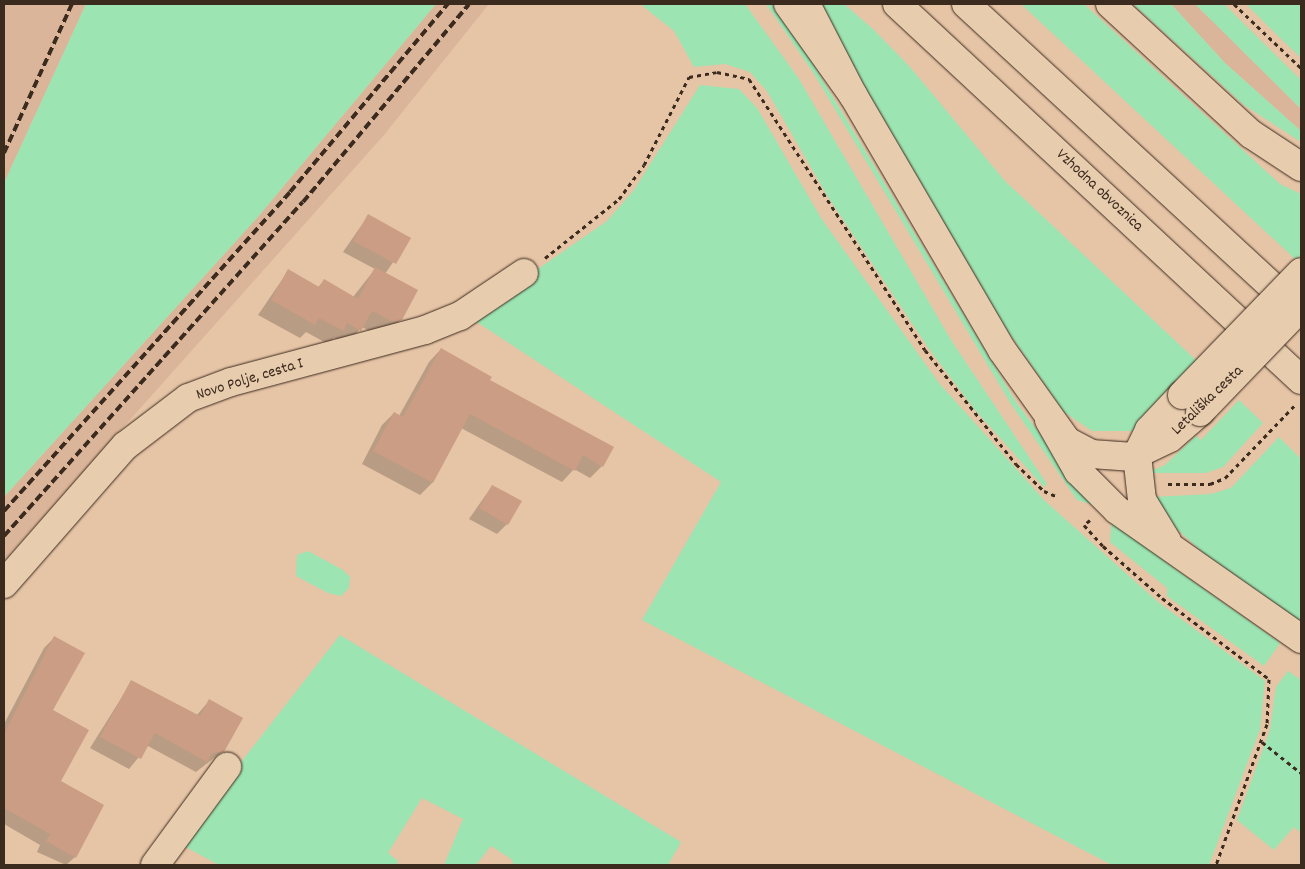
<!DOCTYPE html>
<html>
<head>
<meta charset="utf-8">
<style>
	body { margin:0 }
	#map { position:relative; width:1305px; height:869px; overflow:hidden; background:#e6c4a6; font-family:Dekko,sans-serif }
	div>[style] { position:absolute }
	[style*='--x'] { left:calc(var(--x)*1px); top:calc(var(--y)*1px); width:calc(var(--w)*1px); rotate:calc(var(--a)*1deg) }
	.built>* { inset:0; background:#dbb599 }
	.green>* { inset:0; background:#9ce4b2 }
	.shadow>* { inset:0; background:#0003 }
	.building>* { inset:0; background:#cb9d84 }
	.path>* { height:3px; margin-top:-1.5px; transform-origin:0; background:repeating-linear-gradient(90deg,#3b2a1e 0 4px,transparent 0 8px) }
	.roads { filter:drop-shadow(0 0 1px #3b2a1e) drop-shadow(0 0 1px #3b2a1e) }
	.minor>* { height:28px; margin:-14px; padding:0 14px; transform-origin:14px; border-radius:14px; background:#e7ccae }
	.major>* { height:28px; margin:-14px; padding:0 14px; transform-origin:14px; border-radius:14px; background:#e7ccae }
	.highway>* { height:28px; margin:-14px; padding:0 14px; transform-origin:14px; border-radius:14px; background:#e7ccae }
	.rail>* { height:4px; margin-top:-2px; transform-origin:0; background:repeating-linear-gradient(90deg,#3b2a1e 0 8px,transparent 0 12px) }
	.bridges { filter:drop-shadow(0 0 1px #3b2a1e) drop-shadow(0 0 1px #3b2a1e) }
	.major-bridge>* { height:28px; margin:-14px; padding:0 14px; transform-origin:14px; border-radius:14px; background:#e7ccae }
	span { translate:-50% -50%; white-space:nowrap; text-align:center; line-height:1.15; -webkit-text-stroke:5px #e7ccae; paint-order:stroke }
	.street-label { font-size:16px; color:#3b2a1e }
	.frame { position:absolute; inset:0; border:5px solid #3b2a1e; pointer-events:none }
</style>
</head>
<body>
<div id="map">
	<div class="built">
		<i style="clip-path:polygon(4px 4px,86px 4px,4px 183px)"></i>
		<i style="clip-path:polygon(436px 4px,489px 4px,384px 135px,4px 561px,4px 497px,257px 218px)"></i>
		<i style="clip-path:polygon(1171px 4px,1195px 4px,1301px 109px,1301px 131px,1225px 63px)"></i>
	</div>
	<div class="green">
		<i style="clip-path:polygon(86px 4px,436px 4px,257px 218px,4px 497px,4px 183px)"></i>
		<i style="clip-path:polygon(640px 4px,745px 4px,799px 79px,951px 340px,1047px 484px,1044px 487px,975px 410px,929px 349px,828px 197px,767px 91px,750px 72px,725px 64px,694px 67px,674px 31px)"></i>
		<i style="clip-path:polygon(766px 4px,777px 4px,1016px 402px,1093px 505px,1077px 500px,1011px 404px,814px 74px)"></i>
		<i style="clip-path:polygon(816px 4px,844px 4px,873px 29px,910px 67px,1005px 181px,1198px 362px,1134px 431px,1092px 431px,1064px 412px,1005px 327px)"></i>
		<i style="clip-path:polygon(1021px 4px,1084px 4px,1280px 184px,1301px 194px,1301px 254px,1296px 260px)"></i>
		<i style="clip-path:polygon(1133px 4px,1171px 4px,1225px 63px,1301px 131px,1301px 142px,1244px 105px)"></i>
		<i style="clip-path:polygon(1195px 4px,1224px 4px,1301px 80px,1301px 109px)"></i>
		<i style="clip-path:polygon(1246px 4px,1301px 4px,1301px 58px,1281px 39px)"></i>
		<i style="clip-path:polygon(700px 85px,739px 89px,757px 108px,821px 218px,939px 383px,1044px 500px,1158px 602px,1265px 681px,1260px 729px,1209px 865px,1112px 865px,642px 620px,721px 482px,469px 317px,607px 221px,634px 190px)"></i>
		<i style="clip-path:polygon(1239px 400px,1263px 423px,1223px 467px,1206px 473px,1147px 473px,1165px 465px,1196px 436px,1201px 440px)"></i>
		<i style="clip-path:polygon(1279px 437px,1301px 459px,1301px 623px,1217px 565px,1170px 523px,1152px 497px,1211px 494px,1231px 488px)"></i>
		<i style="clip-path:polygon(1112px 517px,1164px 561px,1280px 643px,1264px 666px,1167px 596px,1167px 588px,1110px 542px)"></i>
		<i style="clip-path:polygon(308px 551px,343px 570px,350px 577px,349px 588px,341px 596px,328px 593px,296px 576px,297px 555px)"></i>
		<i style="clip-path:polygon(340px 635px,681px 842px,668px 865px,514px 865px,511px 859px,491px 846px,476px 865px,444px 865px,463px 819px,422px 798px,388px 853px,398px 861px,396px 865px,219px 865px,178px 843px)"></i>
		<i style="clip-path:polygon(1288px 671px,1301px 680px,1301px 833px,1294px 827px,1274px 850px,1237px 820px,1270px 730px,1276px 687px)"></i>
	</div>
	<div class="shadow">
		<i style="clip-path:polygon(368px 216px,409px 239px,385px 274px,401px 319px,387px 334px,378px 336px,362px 327px,346px 344px,334px 338px,328px 344px,306px 332px,300px 338px,258px 315px,288px 271px,318px 287px,324px 281px,353px 297px,375px 269px,343px 252px)"></i>
		<i style="clip-path:polygon(441px 349px,602px 466px,590px 478px,574px 469px,562px 482px,461px 428px,432px 483px,420px 495px,362px 464px,382px 425px,394px 413px,399px 416px,429px 362px)"></i>
		<i style="clip-path:polygon(492px 486px,507px 524px,497px 534px,469px 519px)"></i>
		<i style="clip-path:polygon(54px 638px,52px 710px,59px 782px,75px 857px,66px 865px,37px 852px,40px 845px,4px 824px,4px 724px,44px 648px)"></i>
		<i style="clip-path:polygon(132px 681px,196px 716px,209px 701px,223px 751px,196px 772px,148px 746px,129px 769px,90px 748px)"></i>
	</div>
	<div class="building">
		<i style="clip-path:polygon(368px 214px,411px 238px,396px 264px,353px 241px)"></i>
		<i style="clip-path:polygon(375px 267px,418px 290px,402px 320px,393px 322px,372px 311px,361px 331px,347px 323px,344px 331px,319px 318px,315px 325px,271px 300px,288px 269px,319px 287px,324px 279px,358px 299px)"></i>
		<i style="clip-path:polygon(441px 348px,492px 377px,490px 380px,614px 447px,603px 467px,583px 455px,575px 471px,470px 414px,433px 483px,373px 451px,394px 412px,403px 417px)"></i>
		<i style="clip-path:polygon(492px 485px,522px 501px,508px 525px,479px 508px)"></i>
		<i style="clip-path:polygon(54px 636px,85px 653px,53px 710px,89px 730px,61px 781px,104px 805px,76px 858px,46px 841px,50px 834px,4px 808px,4px 734px)"></i>
		<i style="clip-path:polygon(131px 680px,200px 716px,209px 699px,243px 718px,224px 752px,212px 753px,207px 762px,155px 733px,141px 759px,100px 737px)"></i>
	</div>
	<div class="path">
		<i style="--x:1234;--y:4;--w:93;--a:43.7"></i>
		<i style="--x:545;--y:258;--w:95;--a:-38.6"></i>
		<i style="--x:619;--y:199;--w:42;--a:-53.7"></i>
		<i style="--x:644;--y:165;--w:99;--a:-62.9"></i>
		<i style="--x:689;--y:77;--w:28;--a:-10"></i>
		<i style="--x:717;--y:72;--w:33;--a:12"></i>
		<i style="--x:749;--y:79;--w:323;--a:57"></i>
		<i style="--x:925;--y:350;--w:146;--a:51.4"></i>
		<i style="--x:1016;--y:464;--w:39;--a:44"></i>
		<i style="--x:1044;--y:491;--w:15;--a:23"></i>
		<i style="--x:1168;--y:484;--w:42;--a:0"></i>
		<i style="--x:1210;--y:484;--w:16;--a:-22"></i>
		<i style="--x:1225;--y:478;--w:100;--a:-46.2"></i>
		<i style="--x:1090;--y:520;--w:8;--a:140"></i>
		<i style="--x:1084;--y:525;--w:28;--a:48"></i>
		<i style="--x:1103;--y:546;--w:79;--a:41.4"></i>
		<i style="--x:1162;--y:598;--w:134;--a:37.1"></i>
		<i style="--x:1269;--y:679;--w:45;--a:92.5"></i>
		<i style="--x:1267;--y:724;--w:150;--a:109.9"></i>
		<i style="--x:1262;--y:742;--w:50;--a:38.5"></i>
	</div>
	<div class="roads">
		<div class="minor">
			<i style="--x:4;--y:584;--w:184;--a:-48.8"></i>
			<i style="--x:125;--y:446;--w:79;--a:-37.3"></i>
			<i style="--x:188;--y:398;--w:46;--a:-20.4"></i>
			<i style="--x:231;--y:382;--w:201;--a:-15"></i>
			<i style="--x:425;--y:330;--w:38;--a:-22"></i>
			<i style="--x:460;--y:316;--w:77;--a:-33.9"></i>
			<i style="--x:155;--y:865;--w:122;--a:-53.7"></i>
		</div>
		<div class="major">
			<i style="--x:788;--y:4;--w:112;--a:54.5"></i>
			<i style="--x:853;--y:95;--w:295;--a:59.7"></i>
			<i style="--x:1002;--y:350;--w:112;--a:54.5"></i>
			<i style="--x:1067;--y:441;--w:27;--a:28"></i>
			<i style="--x:1091;--y:454;--w:39;--a:4"></i>
			<i style="--x:1130;--y:457;--w:44;--a:-25.4"></i>
			<i style="--x:1170;--y:438;--w:40;--a:-41"></i>
			<i style="--x:1110;--y:4;--w:192;--a:42.7"></i>
			<i style="--x:1251;--y:134;--w:60;--a:33.4"></i>
			<i style="--x:1137;--y:455;--w:28;--a:-64"></i>
			<i style="--x:1149;--y:430;--w:48;--a:-46.7"></i>
		</div>
		<div class="highway">
			<i style="--x:806;--y:4;--w:102;--a:62.7"></i>
			<i style="--x:897;--y:4;--w:552;--a:42.94"></i>
			<i style="--x:966;--y:4;--w:452;--a:42.7"></i>
			<i style="--x:1049;--y:420;--w:59;--a:60.4"></i>
			<i style="--x:1078;--y:471;--w:55;--a:45"></i>
			<i style="--x:1117;--y:510;--w:225;--a:35"></i>
			<i style="--x:1137;--y:455;--w:45;--a:83.7"></i>
			<i style="--x:1142;--y:500;--w:48;--a:58.6"></i>
		</div>
	</div>
	<div class="rail">
		<i style="--x:4;--y:153;--w:164;--a:-65.5"></i>
		<i style="--x:4;--y:511;--w:428;--a:-48.1"></i>
		<i style="--x:290;--y:192;--w:246;--a:-50"></i>
		<i style="--x:4;--y:536;--w:448;--a:-48.2"></i>
		<i style="--x:303;--y:202;--w:258;--a:-50"></i>
	</div>
	<div class="bridges">
		<div class="major-bridge">
			<i style="--x:1182;--y:395;--w:171;--a:-45.9"></i>
			<i style="--x:1200;--y:412;--w:146;--a:-46.1"></i>
		</div>
	</div>
	<div class="street-label">
		<span style="left:1099px;top:191px;rotate:43deg">Vzhodna obvoznica</span>
		<span style="left:250px;top:380px;rotate:-17deg">Novo Polje, cesta I</span>
		<span style="left:1208px;top:401px;rotate:-44deg">Letališka cesta</span>
	</div>
	<div class="frame"></div>
</div>
</body>
</html>
